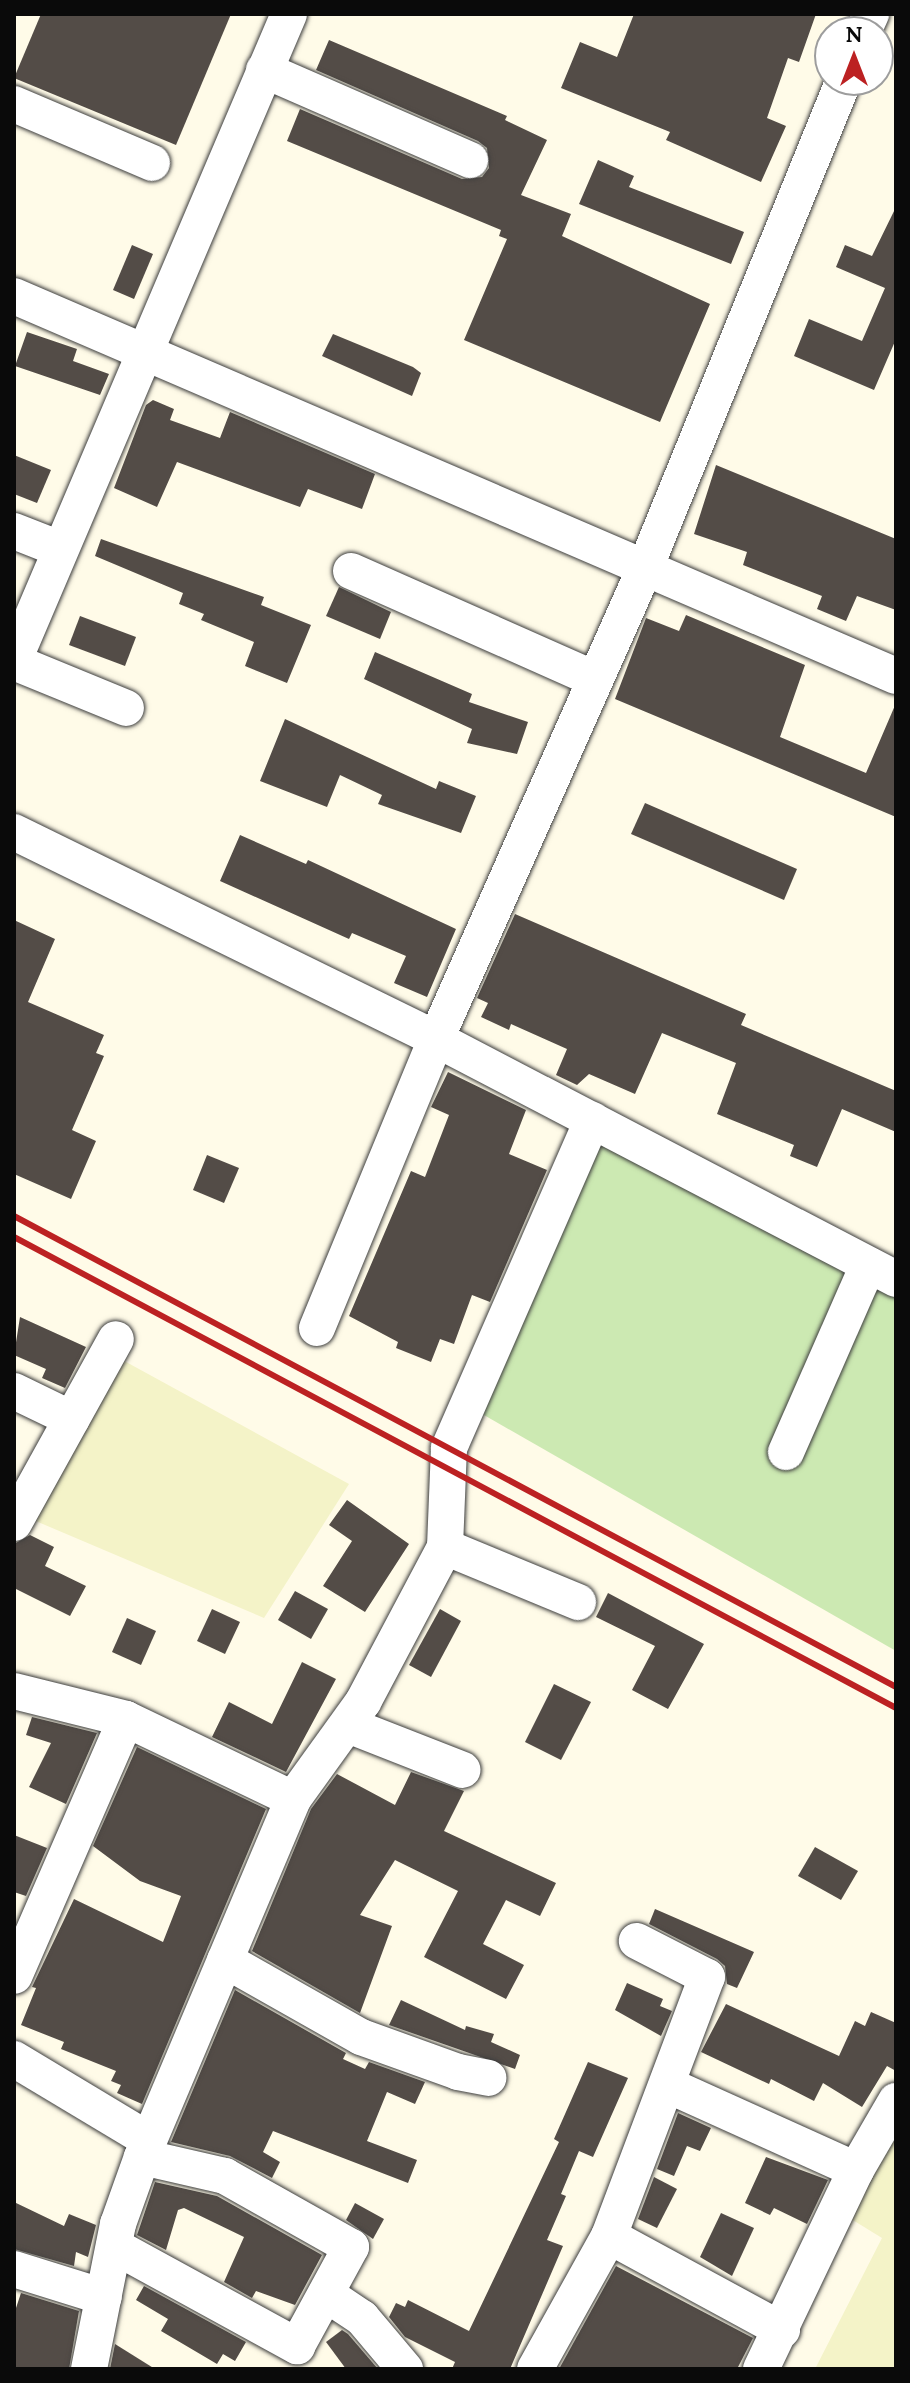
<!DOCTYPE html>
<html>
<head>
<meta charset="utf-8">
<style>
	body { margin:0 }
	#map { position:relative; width:910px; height:2383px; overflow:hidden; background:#fffbe8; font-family:Lora,serif }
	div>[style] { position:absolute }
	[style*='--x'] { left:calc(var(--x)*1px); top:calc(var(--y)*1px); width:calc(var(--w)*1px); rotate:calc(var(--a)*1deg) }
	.farmland>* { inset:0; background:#f4f3c8 }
	.green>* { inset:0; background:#cce9b2 }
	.building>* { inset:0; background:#534c47 }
	.roads { filter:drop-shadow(0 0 2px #3d3d3d) drop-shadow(0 0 2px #3d3d3d) }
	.minor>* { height:36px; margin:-18px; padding:0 18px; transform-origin:18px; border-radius:18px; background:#fff }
	.rail>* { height:6px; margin:-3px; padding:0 3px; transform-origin:3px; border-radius:3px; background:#bc2122 }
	span { translate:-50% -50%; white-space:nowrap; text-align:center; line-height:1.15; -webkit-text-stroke:8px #fff; paint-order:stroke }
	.frame { position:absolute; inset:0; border:16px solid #0a0a0a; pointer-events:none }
	.north { position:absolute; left:814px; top:16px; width:80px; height:80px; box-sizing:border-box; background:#fff; border:2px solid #9d9d9d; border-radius:50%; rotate:0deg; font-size:22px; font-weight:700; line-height:32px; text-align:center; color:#0a0a0a }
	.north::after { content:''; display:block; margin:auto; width:28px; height:36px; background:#bc2122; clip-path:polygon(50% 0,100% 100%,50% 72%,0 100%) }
</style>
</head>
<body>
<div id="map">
	<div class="farmland">
		<i style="clip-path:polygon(117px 1357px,349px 1484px,264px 1618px,31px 1519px)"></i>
		<i style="clip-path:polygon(896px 2125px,896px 2369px,815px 2369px,882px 2238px,843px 2214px)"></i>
	</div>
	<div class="green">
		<i style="clip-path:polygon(601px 1141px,896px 1296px,896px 1651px,477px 1411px)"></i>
	</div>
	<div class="building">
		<i style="clip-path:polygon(41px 14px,231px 14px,176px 145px,14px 78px)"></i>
		<i style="clip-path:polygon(634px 14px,816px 14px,799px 62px,788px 58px,767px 118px,786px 126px,761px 182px,666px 140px,670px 132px,561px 88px,580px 42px,617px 57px)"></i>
		<i style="clip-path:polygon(329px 40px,507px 116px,505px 120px,547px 140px,521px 195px,571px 214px,562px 236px,710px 304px,660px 422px,464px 340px,507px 239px,499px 236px,501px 230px,287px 141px,300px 109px,462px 179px,482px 177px,489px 168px,487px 148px,478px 141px,316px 70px)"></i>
		<i style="clip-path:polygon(598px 160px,634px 176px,629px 187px,744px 232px,731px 264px,579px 204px)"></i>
		<i style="clip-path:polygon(896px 207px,896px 339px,874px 390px,794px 356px,809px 319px,862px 341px,885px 288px,836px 267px,845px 245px,872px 256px)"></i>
		<i style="clip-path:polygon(132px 245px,153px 254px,134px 299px,113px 290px)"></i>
		<i style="clip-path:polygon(27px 332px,77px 349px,73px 361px,109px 374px,100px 395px,15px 366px)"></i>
		<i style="clip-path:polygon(333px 334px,413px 367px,421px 373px,412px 396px,322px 356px)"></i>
		<i style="clip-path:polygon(153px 400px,174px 409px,170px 420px,220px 438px,230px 412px,375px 474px,362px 509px,308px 489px,300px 507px,177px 462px,157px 507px,114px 488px,146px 405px)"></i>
		<i style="clip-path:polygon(14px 455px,51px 470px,37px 503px,14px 494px)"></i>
		<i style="clip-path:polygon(716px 465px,896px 539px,896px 610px,857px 596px,846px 621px,817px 609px,822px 596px,743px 565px,747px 552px,694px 534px)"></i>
		<i style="clip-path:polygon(101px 539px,264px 597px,261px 605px,311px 625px,287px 683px,245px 666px,254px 642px,201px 620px,204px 614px,179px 604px,183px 593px,95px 556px)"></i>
		<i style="clip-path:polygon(339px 587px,391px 612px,380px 639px,326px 616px)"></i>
		<i style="clip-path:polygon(686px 615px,805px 665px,780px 737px,866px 773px,896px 703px,896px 817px,615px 699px,646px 618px,679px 631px)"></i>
		<i style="clip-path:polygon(80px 616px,136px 637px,125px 666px,69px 645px)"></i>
		<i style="clip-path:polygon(375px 652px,472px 694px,469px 702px,528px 722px,517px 754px,467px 743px,472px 729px,364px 679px)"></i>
		<i style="clip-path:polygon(285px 719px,436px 789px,439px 781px,476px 796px,461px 833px,378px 804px,382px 795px,340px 775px,327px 807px,260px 781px)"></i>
		<i style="clip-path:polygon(645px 803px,797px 869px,784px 900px,631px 834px)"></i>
		<i style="clip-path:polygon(240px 835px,306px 864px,308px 860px,456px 929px,427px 997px,394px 983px,406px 956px,352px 933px,349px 939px,220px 881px)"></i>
		<i style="clip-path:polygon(515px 914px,746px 1014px,741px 1025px,896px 1091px,896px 1132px,842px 1109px,817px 1167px,790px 1156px,794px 1145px,717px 1114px,736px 1063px,662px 1033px,635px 1094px,589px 1074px,577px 1085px,556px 1075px,567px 1049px,511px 1024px,509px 1030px,481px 1017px,488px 1003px,477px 998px)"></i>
		<i style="clip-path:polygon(14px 920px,55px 939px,28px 1002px,104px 1035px,96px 1053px,104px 1056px,72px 1130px,96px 1141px,71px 1199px,14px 1174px)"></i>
		<i style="clip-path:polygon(448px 1072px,526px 1110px,509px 1154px,547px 1170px,490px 1302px,472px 1295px,454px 1344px,440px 1339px,431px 1362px,396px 1348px,398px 1342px,349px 1316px,411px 1171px,425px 1177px,449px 1115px,431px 1107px)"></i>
		<i style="clip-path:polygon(207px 1155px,239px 1168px,224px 1203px,193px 1190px)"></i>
		<i style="clip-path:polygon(20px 1317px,86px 1347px,65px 1388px,42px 1378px,46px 1369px,14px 1355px)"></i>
		<i style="clip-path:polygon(347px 1500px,409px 1544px,365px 1612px,323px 1586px,352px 1541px,329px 1525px)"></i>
		<i style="clip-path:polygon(30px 1535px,54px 1547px,45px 1566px,86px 1586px,70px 1616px,14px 1588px,14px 1544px)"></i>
		<i style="clip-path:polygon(295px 1591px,328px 1609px,311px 1639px,278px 1620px)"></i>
		<i style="clip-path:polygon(608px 1593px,704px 1644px,668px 1709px,632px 1690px,655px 1646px,596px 1617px)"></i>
		<i style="clip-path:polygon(212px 1609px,240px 1622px,225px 1654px,197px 1641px)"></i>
		<i style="clip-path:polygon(440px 1609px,461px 1621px,431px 1677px,409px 1665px)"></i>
		<i style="clip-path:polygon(127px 1618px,156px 1631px,141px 1665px,112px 1652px)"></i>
		<i style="clip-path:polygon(302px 1662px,336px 1679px,286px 1772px,212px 1737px,229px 1702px,272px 1724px)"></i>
		<i style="clip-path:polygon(554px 1684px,591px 1702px,561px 1760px,525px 1742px)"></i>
		<i style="clip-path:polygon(32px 1717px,97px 1733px,66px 1804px,29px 1787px,51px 1743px,26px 1735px)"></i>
		<i style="clip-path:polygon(137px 1747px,266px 1809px,142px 2104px,117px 2093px,121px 2085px,111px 2081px,116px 2071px,61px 2049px,64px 2042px,21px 2025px,36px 1988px,32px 1987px,74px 1899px,163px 1942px,181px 1896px,140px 1881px,93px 1846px)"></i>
		<i style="clip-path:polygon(411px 1772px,464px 1791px,444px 1831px,556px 1883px,540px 1916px,506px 1900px,483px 1944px,524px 1965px,506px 1999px,424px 1957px,458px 1891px,395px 1860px,360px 1915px,392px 1926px,360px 2013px,252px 1951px,311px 1809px,337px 1774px,395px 1805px)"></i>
		<i style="clip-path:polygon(14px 1835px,47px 1848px,26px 1896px,14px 1892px)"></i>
		<i style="clip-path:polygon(815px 1847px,858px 1871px,841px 1900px,798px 1876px)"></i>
		<i style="clip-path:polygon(655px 1909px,754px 1952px,737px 1988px,727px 1984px,725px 1966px,717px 1959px,649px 1924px)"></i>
		<i style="clip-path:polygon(627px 1983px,663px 1999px,660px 2006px,672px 2011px,661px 2036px,615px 2010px)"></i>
		<i style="clip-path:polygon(235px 1990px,346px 2053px,343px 2059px,365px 2069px,369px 2062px,425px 2082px,415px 2104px,387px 2092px,367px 2141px,417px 2160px,408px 2183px,273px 2131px,263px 2152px,280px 2162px,272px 2178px,230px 2156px,171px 2142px)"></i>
		<i style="clip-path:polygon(401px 2000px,465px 2030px,466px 2026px,494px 2034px,491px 2042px,520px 2055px,515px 2069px,389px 2025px)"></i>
		<i style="clip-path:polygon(726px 2004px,839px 2056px,855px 2021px,865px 2026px,871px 2012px,896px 2023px,896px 2071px,887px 2066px,862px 2107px,823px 2083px,814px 2101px,771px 2079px,769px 2084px,701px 2052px)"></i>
		<i style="clip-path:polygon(588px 2062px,628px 2078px,593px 2157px,579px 2151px,561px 2194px,566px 2196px,547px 2240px,563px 2246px,510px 2369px,452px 2369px,455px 2362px,405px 2337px,389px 2317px,396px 2303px,405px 2307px,408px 2300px,469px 2331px,559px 2142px,554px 2139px)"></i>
		<i style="clip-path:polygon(678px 2113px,711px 2128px,700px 2151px,687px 2146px,674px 2176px,657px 2169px)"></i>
		<i style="clip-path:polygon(766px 2157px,828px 2180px,807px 2224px,774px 2208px,770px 2215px,745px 2203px)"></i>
		<i style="clip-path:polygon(654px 2177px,677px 2189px,657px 2228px,638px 2219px)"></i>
		<i style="clip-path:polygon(155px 2182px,217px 2196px,322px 2255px,295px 2305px,256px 2291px,252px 2298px,224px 2282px,244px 2237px,184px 2208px,178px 2210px,166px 2250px,137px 2235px)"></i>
		<i style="clip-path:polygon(14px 2202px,64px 2226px,69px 2214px,96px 2225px,88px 2257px,76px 2252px,74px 2266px,14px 2249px)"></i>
		<i style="clip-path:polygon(355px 2203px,384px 2219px,373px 2239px,346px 2220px)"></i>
		<i style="clip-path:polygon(721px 2213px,754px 2228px,732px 2276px,700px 2257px)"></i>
		<i style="clip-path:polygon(616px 2266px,753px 2338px,737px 2369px,559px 2369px)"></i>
		<i style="clip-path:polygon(144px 2286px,246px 2342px,235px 2361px,223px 2354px,217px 2364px,161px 2331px,168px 2319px,136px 2300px)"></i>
		<i style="clip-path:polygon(21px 2293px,79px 2311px,69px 2369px,14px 2369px,14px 2314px)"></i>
		<i style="clip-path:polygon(342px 2330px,348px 2334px,378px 2369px,346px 2369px,326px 2342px)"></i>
		<i style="clip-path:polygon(115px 2344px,155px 2369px,110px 2369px)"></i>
	</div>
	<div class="roads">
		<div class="minor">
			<i style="--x:863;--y:32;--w:20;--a:-66"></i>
			<i style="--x:264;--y:70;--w:225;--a:23.6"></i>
			<i style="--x:14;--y:104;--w:150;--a:23.1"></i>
			<i style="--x:14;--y:296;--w:960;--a:23.31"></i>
			<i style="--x:14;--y:531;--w:49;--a:21.4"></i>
			<i style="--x:351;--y:571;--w:267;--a:23.9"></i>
			<i style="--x:14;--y:660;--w:702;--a:-66.94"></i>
			<i style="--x:14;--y:662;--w:121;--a:22.3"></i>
			<i style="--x:14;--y:832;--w:470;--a:26.1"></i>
			<i style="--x:436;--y:1039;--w:519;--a:27.55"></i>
			<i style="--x:317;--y:1328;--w:313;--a:-67.6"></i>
			<i style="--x:436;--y:1039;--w:515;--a:-66.07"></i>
			<i style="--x:645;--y:568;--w:527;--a:-67.82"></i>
			<i style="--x:14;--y:1391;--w:64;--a:25.8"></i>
			<i style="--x:786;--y:1452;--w:204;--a:-66.3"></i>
			<i style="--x:14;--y:1523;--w:210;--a:-61"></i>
			<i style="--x:445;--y:1547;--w:144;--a:22.5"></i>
			<i style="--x:14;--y:1691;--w:115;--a:14"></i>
			<i style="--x:126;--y:1719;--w:280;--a:113.5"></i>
			<i style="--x:126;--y:1719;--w:185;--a:25.6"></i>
			<i style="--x:348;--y:1725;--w:123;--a:21.4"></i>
			<i style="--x:225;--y:1960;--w:156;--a:29.5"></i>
			<i style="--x:361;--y:2037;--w:103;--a:19.8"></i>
			<i style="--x:458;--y:2072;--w:31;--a:11"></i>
			<i style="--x:14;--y:2059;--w:157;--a:31"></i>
			<i style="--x:670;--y:2086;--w:204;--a:24.3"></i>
			<i style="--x:609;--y:2236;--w:197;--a:28.5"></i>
			<i style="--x:114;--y:2246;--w:209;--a:28.7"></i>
			<i style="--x:297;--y:2346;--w:113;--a:-61.4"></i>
			<i style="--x:351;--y:2247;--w:145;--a:-150.6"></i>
			<i style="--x:225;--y:2176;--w:85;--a:-167.1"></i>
			<i style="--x:14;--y:2269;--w:94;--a:17.3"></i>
			<i style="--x:326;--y:2294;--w:43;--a:33.7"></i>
			<i style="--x:362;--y:2318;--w:67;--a:49.9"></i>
			<i style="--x:89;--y:2369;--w:148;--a:-78.7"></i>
			<i style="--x:118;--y:2224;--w:71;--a:-70.3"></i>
			<i style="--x:142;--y:2157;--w:389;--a:-67.1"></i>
			<i style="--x:293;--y:1799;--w:120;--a:-54.2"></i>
			<i style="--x:363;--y:1702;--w:175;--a:-62.1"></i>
			<i style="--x:445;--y:1547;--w:99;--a:-87.7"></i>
			<i style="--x:449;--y:1448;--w:358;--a:-66.4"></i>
			<i style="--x:535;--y:2369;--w:152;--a:-60.9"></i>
			<i style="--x:609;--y:2236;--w:277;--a:-69.3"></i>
			<i style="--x:707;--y:1977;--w:79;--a:-152.8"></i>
			<i style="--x:761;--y:2369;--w:221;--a:-64.5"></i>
			<i style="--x:856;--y:2170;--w:80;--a:-59.9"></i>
		</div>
	</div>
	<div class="rail">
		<i style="--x:14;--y:1216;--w:1000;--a:28.1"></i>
		<i style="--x:14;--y:1237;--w:1000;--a:28.1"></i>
	</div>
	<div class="frame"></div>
	<div class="north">N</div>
</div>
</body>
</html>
